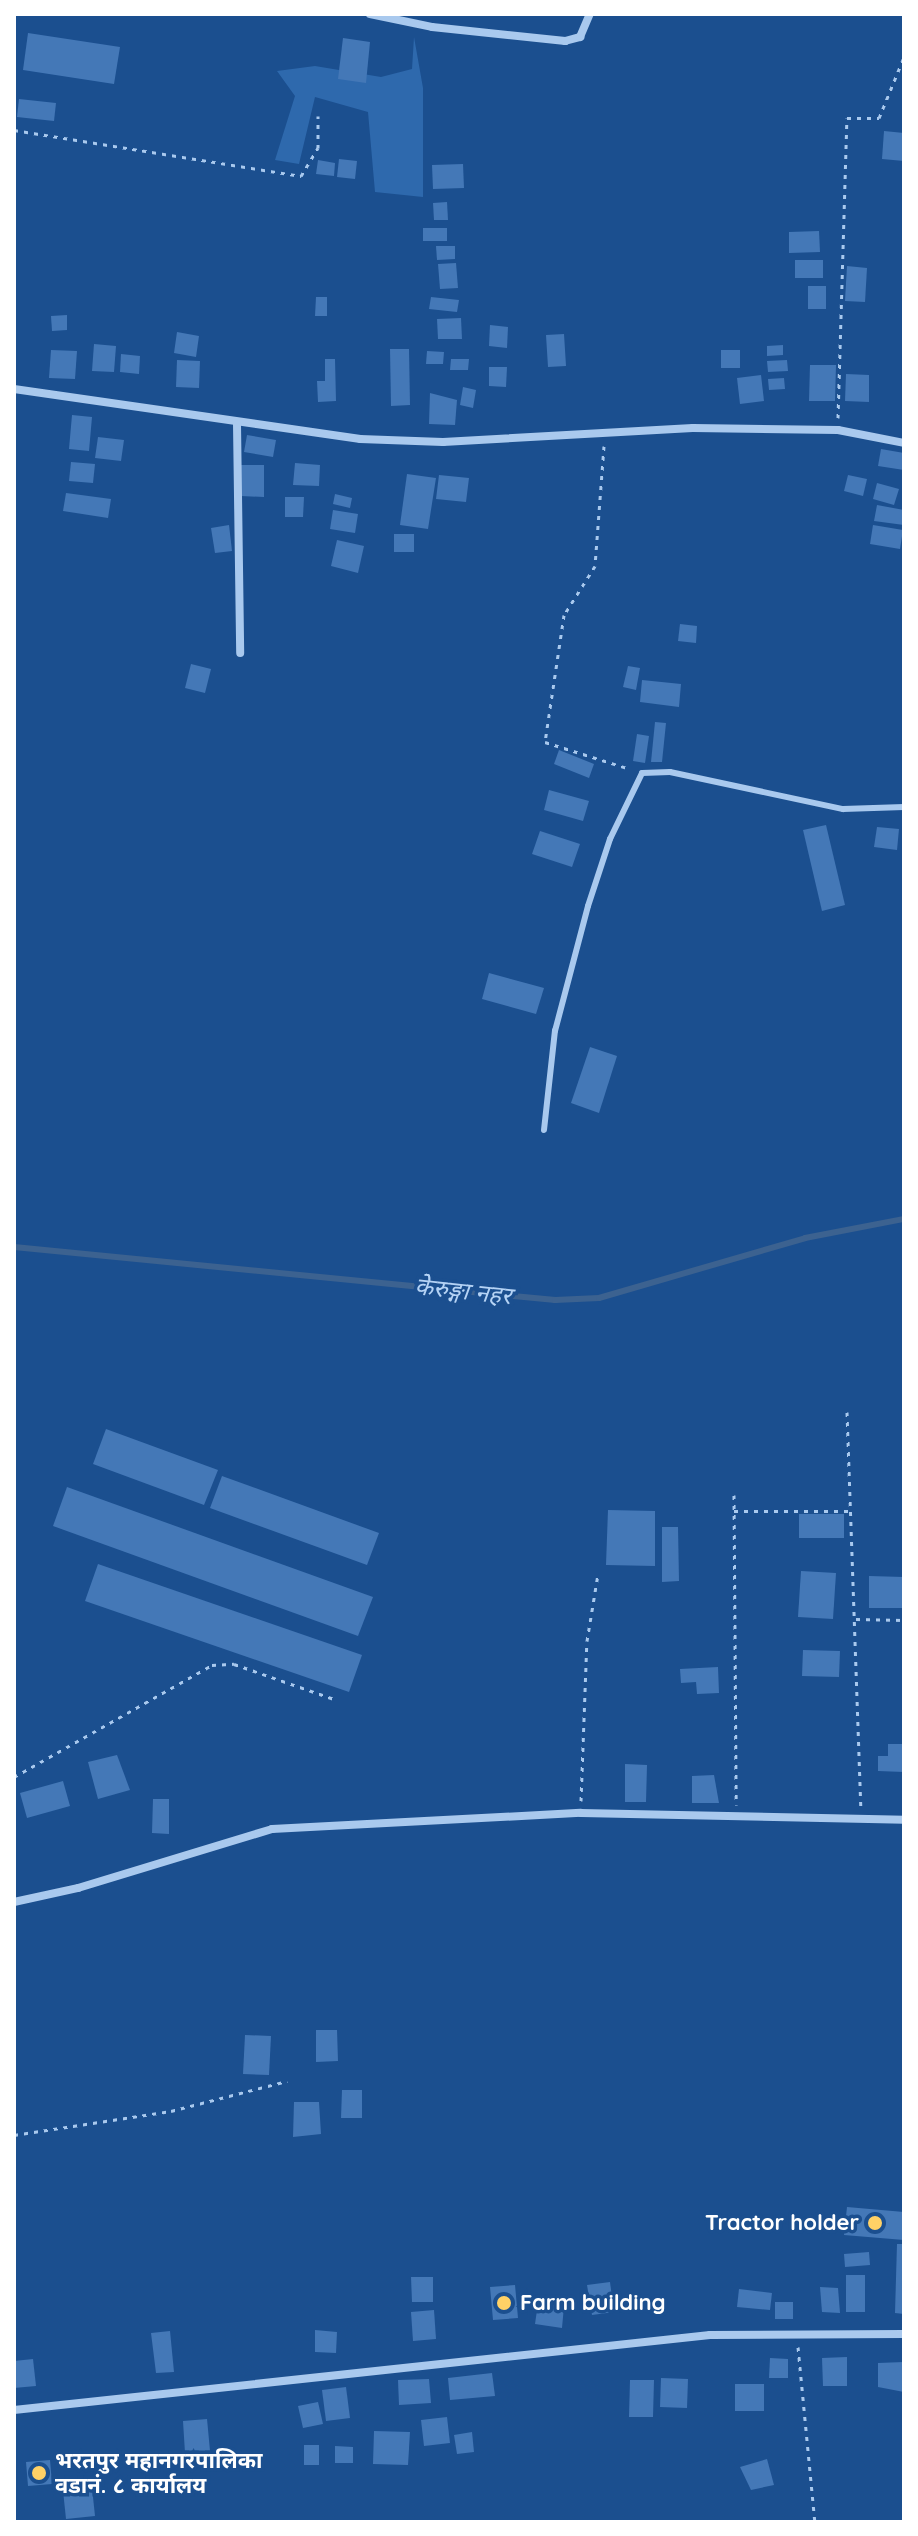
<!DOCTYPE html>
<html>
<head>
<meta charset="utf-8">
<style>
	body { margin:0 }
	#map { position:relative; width:918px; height:2536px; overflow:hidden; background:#1b4f8f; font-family:Quicksand,"Noto Sans Devanagari",sans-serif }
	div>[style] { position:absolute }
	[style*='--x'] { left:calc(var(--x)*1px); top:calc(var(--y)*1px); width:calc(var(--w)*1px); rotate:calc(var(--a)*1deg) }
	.green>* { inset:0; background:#2e69ad }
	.stream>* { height:6px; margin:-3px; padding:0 3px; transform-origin:3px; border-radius:3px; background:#3c6290 }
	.building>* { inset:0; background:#4478b7 }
	.path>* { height:3px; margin-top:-1.5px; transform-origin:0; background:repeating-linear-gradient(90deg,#a9c9ee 0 4px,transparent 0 10px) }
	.service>* { height:6px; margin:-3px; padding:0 3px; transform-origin:3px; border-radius:3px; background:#a9c9ee }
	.minor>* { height:8px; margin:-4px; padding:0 4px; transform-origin:4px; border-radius:4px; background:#a9c9ee }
	.dots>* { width:22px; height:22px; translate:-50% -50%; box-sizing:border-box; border:4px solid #1b4f8f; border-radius:50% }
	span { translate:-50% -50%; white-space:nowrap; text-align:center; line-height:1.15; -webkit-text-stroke:7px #1b4f8f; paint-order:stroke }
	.poi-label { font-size:22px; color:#fff; font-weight:700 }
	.right { translate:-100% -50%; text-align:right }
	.left { translate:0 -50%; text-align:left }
	.water-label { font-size:24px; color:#b5d3f5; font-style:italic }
	.frame { position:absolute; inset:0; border:16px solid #fff; pointer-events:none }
</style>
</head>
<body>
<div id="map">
	<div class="green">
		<i style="clip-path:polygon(414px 37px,423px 88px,423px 197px,375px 192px,368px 112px,315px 97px,299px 164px,275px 160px,295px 96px,277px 71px,315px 66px,381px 77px,412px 69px)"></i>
	</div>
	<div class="stream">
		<i style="--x:14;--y:1247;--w:544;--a:5.6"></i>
		<i style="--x:555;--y:1300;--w:44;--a:-2.6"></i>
		<i style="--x:599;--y:1298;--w:215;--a:-16.2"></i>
		<i style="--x:805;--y:1238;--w:101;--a:-10.9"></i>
	</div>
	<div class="building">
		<i style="clip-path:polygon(28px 33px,120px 47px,114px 84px,23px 70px)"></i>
		<i style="clip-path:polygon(343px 38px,370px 42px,366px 83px,338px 79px)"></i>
		<i style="clip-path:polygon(19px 99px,56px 103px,54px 121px,17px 117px)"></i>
		<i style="clip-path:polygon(884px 131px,904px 133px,904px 161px,882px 159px)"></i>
		<i style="clip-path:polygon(339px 159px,357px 161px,355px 179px,337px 177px)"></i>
		<i style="clip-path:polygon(318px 160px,335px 163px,334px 176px,316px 174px)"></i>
		<i style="clip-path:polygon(463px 164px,464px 188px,433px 189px,432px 165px)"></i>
		<i style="clip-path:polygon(447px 202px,448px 220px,434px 220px,433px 203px)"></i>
		<i style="clip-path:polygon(423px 228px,447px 228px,447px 241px,423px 241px)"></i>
		<i style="clip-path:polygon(819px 231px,820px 252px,789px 253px,789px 232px)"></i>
		<i style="clip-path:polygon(436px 246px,455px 246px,455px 259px,437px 260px)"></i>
		<i style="clip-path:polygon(795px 260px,823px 260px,823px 278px,795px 278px)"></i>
		<i style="clip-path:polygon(456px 263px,458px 288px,440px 289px,438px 264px)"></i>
		<i style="clip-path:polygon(847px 266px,867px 268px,865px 302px,845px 301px)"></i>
		<i style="clip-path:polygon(808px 286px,826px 286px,826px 309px,808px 309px)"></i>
		<i style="clip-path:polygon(316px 297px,327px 297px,327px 316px,315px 316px)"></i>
		<i style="clip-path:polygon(431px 297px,459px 300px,457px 312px,429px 309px)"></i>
		<i style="clip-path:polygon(67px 315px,67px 330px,52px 331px,51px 316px)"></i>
		<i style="clip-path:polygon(461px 318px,462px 339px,438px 339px,437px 319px)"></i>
		<i style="clip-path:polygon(490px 325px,508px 327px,507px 348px,489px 346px)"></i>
		<i style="clip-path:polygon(177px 332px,199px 336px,196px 357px,174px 353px)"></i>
		<i style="clip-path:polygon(564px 334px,566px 366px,548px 367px,546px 335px)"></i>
		<i style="clip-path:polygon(94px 344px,116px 346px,114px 372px,92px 371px)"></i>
		<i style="clip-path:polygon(783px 345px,783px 355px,767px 356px,767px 346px)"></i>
		<i style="clip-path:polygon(390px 349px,409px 349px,410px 405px,391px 406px)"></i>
		<i style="clip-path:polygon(51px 350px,77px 351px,75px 379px,49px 378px)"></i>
		<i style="clip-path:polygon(721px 350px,740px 350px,740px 368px,721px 368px)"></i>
		<i style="clip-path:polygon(427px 351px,444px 352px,443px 364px,426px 364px)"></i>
		<i style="clip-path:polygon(121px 354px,140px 356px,139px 374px,120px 372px)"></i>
		<i style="clip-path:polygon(325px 359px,335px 359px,336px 401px,318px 402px,317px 381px,325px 381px)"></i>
		<i style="clip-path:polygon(451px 359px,469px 359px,468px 370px,450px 370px)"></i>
		<i style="clip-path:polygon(177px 360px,200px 361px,199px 388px,176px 387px)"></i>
		<i style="clip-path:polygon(787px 360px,788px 371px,768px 372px,767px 361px)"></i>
		<i style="clip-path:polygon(810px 365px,836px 365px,835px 401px,809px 401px)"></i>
		<i style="clip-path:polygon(489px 367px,507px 367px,506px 387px,489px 386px)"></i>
		<i style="clip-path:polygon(846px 374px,869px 375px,869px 402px,845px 401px)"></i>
		<i style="clip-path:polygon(761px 375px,764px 401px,740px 404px,737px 378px)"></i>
		<i style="clip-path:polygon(784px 378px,785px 389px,769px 390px,768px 379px)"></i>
		<i style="clip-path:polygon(463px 387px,476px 390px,473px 408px,460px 405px)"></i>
		<i style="clip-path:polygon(430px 393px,457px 400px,455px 425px,429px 424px)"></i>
		<i style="clip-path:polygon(72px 415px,92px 417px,89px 451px,69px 449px)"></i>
		<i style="clip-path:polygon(247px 435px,276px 440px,273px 457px,244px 452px)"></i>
		<i style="clip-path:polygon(98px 437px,124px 440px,121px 461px,95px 458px)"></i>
		<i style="clip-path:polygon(881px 449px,904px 453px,904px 470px,878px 466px)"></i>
		<i style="clip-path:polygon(71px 462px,95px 464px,93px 483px,69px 481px)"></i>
		<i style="clip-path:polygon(295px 463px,320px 465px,319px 486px,293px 485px)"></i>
		<i style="clip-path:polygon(241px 465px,264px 465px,264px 497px,241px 496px)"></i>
		<i style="clip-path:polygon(407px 474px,436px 478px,428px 529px,400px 525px)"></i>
		<i style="clip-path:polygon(439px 475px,469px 478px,466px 502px,436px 499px)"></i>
		<i style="clip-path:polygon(848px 475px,867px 479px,863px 496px,844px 491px)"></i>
		<i style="clip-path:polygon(877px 483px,899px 489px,894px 505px,873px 499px)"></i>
		<i style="clip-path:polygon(66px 493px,111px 499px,108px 518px,63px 511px)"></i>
		<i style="clip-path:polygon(335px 494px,352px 498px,350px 508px,333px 504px)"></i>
		<i style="clip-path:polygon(285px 497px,304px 497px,303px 517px,285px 517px)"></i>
		<i style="clip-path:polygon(877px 505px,904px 510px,904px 525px,874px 521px)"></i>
		<i style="clip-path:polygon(333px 510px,358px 514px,355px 533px,330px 529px)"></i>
		<i style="clip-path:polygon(229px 525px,232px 551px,215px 553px,211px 528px)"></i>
		<i style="clip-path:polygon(873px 525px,903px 530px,900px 549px,870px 544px)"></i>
		<i style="clip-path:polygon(394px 534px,414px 534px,414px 552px,394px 552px)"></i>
		<i style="clip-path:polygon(337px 540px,364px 546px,358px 573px,331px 566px)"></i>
		<i style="clip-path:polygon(680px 624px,697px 626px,696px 643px,678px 641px)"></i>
		<i style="clip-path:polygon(191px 664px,211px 669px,205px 693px,185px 688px)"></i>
		<i style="clip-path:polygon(628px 666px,640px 668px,636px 690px,623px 687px)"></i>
		<i style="clip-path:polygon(642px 680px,681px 684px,679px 707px,640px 702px)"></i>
		<i style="clip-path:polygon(655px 722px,666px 723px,662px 762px,651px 762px)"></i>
		<i style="clip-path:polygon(637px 734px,649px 736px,645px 763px,633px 761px)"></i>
		<i style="clip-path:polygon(559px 750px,594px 764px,589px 778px,554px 764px)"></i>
		<i style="clip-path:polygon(549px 790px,589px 801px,583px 821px,544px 810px)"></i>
		<i style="clip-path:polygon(826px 825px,845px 905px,822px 911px,803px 830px)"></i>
		<i style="clip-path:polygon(877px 827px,899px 829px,897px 850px,874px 847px)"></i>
		<i style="clip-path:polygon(540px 831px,580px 844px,572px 867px,532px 854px)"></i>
		<i style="clip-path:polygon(489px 973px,544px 988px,536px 1014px,482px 999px)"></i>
		<i style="clip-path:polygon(590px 1047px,617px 1056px,599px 1113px,571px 1103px)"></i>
		<i style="clip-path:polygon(106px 1429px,218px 1470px,204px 1505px,93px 1464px)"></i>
		<i style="clip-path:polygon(222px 1476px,379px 1533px,367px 1565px,210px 1508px)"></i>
		<i style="clip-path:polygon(67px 1487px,373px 1597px,358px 1636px,53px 1526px)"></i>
		<i style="clip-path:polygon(608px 1510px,655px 1511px,655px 1566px,606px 1565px)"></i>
		<i style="clip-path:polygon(799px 1514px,844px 1514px,844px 1538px,799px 1538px)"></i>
		<i style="clip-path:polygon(662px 1527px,678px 1527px,679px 1581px,662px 1582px)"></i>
		<i style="clip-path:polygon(98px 1564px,362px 1655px,349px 1692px,85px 1601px)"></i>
		<i style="clip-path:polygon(801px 1571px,836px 1573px,833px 1619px,798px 1617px)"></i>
		<i style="clip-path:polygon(869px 1576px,904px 1577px,904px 1608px,869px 1608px)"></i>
		<i style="clip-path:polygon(803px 1650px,840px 1651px,839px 1677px,802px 1676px)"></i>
		<i style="clip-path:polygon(718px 1667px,719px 1693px,697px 1694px,696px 1682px,681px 1683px,680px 1669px)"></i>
		<i style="clip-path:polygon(888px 1744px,904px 1744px,904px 1772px,878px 1771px,878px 1756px,888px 1756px)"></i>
		<i style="clip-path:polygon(117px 1755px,130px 1790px,98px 1799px,88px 1762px)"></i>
		<i style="clip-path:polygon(625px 1764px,647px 1765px,646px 1802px,625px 1802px)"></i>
		<i style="clip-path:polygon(714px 1775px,719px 1803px,692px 1803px,692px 1776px)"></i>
		<i style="clip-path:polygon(63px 1781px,70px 1806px,27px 1818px,20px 1793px)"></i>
		<i style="clip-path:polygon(153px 1799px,169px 1799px,169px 1834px,152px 1833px)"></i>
		<i style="clip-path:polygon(316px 2030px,337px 2030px,338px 2061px,316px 2062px)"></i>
		<i style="clip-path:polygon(245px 2035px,271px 2036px,269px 2075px,243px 2074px)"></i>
		<i style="clip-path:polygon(342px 2090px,362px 2090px,362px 2118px,341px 2118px)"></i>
		<i style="clip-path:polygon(294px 2102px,319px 2102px,321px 2134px,293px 2137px)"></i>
		<i style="clip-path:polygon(847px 2207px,904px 2212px,904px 2240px,844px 2235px)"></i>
		<i style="clip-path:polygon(897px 2244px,904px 2244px,904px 2314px,895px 2313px)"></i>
		<i style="clip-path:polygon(869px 2252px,870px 2265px,845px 2267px,844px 2254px)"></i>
		<i style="clip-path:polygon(846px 2275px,865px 2275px,865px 2312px,846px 2312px)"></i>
		<i style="clip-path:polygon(411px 2277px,433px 2277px,433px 2302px,412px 2302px)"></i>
		<i style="clip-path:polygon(610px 2282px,614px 2312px,592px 2315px,587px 2285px)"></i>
		<i style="clip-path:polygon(515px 2285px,518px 2318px,493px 2320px,490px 2287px)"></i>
		<i style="clip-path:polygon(820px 2287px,838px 2288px,840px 2313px,822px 2312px)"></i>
		<i style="clip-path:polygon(739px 2289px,772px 2293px,770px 2310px,737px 2307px)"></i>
		<i style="clip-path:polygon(775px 2302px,793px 2302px,793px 2319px,775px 2319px)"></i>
		<i style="clip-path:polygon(538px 2303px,564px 2306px,562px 2328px,535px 2324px)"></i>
		<i style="clip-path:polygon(434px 2310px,436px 2339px,413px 2341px,411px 2312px)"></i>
		<i style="clip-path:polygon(315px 2330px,337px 2332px,336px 2353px,315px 2352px)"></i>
		<i style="clip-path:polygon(170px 2331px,174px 2372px,156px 2373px,151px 2333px)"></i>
		<i style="clip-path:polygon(847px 2357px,847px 2386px,823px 2386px,822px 2358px)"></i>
		<i style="clip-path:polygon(770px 2358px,788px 2359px,788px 2378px,769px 2378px)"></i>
		<i style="clip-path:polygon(33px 2359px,36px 2386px,14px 2388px,14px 2361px)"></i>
		<i style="clip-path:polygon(904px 2362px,904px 2392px,878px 2387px,878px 2363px)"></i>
		<i style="clip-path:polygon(492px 2373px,495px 2396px,450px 2400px,448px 2378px)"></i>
		<i style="clip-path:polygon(661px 2378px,688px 2379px,687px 2408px,660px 2407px)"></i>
		<i style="clip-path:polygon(429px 2379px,431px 2403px,399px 2405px,398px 2380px)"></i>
		<i style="clip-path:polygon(630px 2380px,654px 2380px,653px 2417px,629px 2417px)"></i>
		<i style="clip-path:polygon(735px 2384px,764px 2384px,764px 2411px,735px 2411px)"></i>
		<i style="clip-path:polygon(346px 2387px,350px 2418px,326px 2421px,322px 2390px)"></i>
		<i style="clip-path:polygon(318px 2402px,323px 2424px,303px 2428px,298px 2406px)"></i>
		<i style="clip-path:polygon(447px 2417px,450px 2443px,424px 2446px,421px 2420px)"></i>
		<i style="clip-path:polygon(207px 2419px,210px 2451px,185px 2453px,183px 2421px)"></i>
		<i style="clip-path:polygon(374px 2431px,410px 2432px,408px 2465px,373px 2464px)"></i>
		<i style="clip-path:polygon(472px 2432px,474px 2452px,457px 2454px,454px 2435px)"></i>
		<i style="clip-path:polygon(304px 2445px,319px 2445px,319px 2465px,304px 2465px)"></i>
		<i style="clip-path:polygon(335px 2446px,353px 2447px,353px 2463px,335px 2463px)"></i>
		<i style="clip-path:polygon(767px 2459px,774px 2485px,751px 2490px,740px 2467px)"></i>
		<i style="clip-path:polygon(50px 2460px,52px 2484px,28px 2486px,26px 2462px)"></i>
		<i style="clip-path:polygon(91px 2478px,95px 2516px,66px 2519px,62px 2481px)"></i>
	</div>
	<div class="path">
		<i style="--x:14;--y:130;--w:291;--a:9.1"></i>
		<i style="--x:301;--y:176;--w:33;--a:-59"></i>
		<i style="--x:318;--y:148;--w:32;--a:-90"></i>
		<i style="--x:838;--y:418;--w:300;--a:-88.3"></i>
		<i style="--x:847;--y:118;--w:32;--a:0"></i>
		<i style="--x:879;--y:118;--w:66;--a:-67.7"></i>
		<i style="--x:604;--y:446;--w:120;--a:94.3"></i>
		<i style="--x:595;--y:566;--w:58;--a:122.3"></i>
		<i style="--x:564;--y:615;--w:128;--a:98.5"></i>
		<i style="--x:545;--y:742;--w:89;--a:17.6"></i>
		<i style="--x:847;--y:1412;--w:395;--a:88"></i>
		<i style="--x:734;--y:1495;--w:310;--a:89.6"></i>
		<i style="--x:734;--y:1511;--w:119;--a:0"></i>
		<i style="--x:856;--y:1619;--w:48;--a:1.2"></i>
		<i style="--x:14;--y:1777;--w:227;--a:-29.5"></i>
		<i style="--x:212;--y:1665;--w:22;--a:-3"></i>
		<i style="--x:234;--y:1664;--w:109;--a:19.3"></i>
		<i style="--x:581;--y:1801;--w:160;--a:-87.9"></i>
		<i style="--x:587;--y:1641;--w:68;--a:-80.7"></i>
		<i style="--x:14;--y:2135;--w:159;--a:-8.7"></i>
		<i style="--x:171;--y:2111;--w:120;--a:-14.5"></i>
		<i style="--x:798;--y:2347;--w:176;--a:84.5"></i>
	</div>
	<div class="service">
		<i style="--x:544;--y:1130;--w:100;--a:-83.7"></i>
		<i style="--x:555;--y:1031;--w:129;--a:-75.2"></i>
		<i style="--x:588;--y:906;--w:71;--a:-71.8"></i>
		<i style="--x:610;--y:839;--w:73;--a:-64.1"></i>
		<i style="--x:642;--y:773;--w:28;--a:-2"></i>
		<i style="--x:670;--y:772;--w:177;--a:12.1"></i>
		<i style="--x:843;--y:809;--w:61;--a:-1.9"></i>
	</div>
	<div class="minor">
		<i style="--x:370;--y:14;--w:63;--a:11.8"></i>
		<i style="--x:432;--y:27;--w:134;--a:6"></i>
		<i style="--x:565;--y:41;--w:16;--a:-15"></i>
		<i style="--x:580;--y:37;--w:25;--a:-67"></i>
		<i style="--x:14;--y:389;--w:350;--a:8.2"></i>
		<i style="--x:360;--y:439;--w:83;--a:2.1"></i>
		<i style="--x:443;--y:442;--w:250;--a:-3.2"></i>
		<i style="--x:693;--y:428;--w:145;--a:0.8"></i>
		<i style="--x:838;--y:430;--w:67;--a:11.1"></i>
		<i style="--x:237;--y:424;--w:229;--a:89.2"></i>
		<i style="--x:14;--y:1902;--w:66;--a:-12.3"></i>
		<i style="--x:78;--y:1888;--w:203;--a:-16.9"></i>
		<i style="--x:272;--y:1829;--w:309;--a:-3"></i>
		<i style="--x:581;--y:1813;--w:323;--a:1.2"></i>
		<i style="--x:14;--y:2410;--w:700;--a:-6.15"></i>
		<i style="--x:710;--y:2335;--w:194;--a:-0.3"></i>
	</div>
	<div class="dots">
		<i style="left:875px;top:2223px;background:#ffd166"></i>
		<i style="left:504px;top:2303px;background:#ffd166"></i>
		<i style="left:39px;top:2473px;background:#ffd166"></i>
	</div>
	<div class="poi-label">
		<span class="right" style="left:859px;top:2223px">Tractor holder</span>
		<span class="left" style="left:520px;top:2303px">Farm building</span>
		<span class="left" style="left:55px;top:2473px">भरतपुर महानगरपालिका<br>वडानं. ८ कार्यालय</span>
	</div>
	<div class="water-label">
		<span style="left:463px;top:1291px;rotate:6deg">केेरुङ्गा नहर</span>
	</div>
	<div class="frame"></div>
</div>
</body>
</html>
